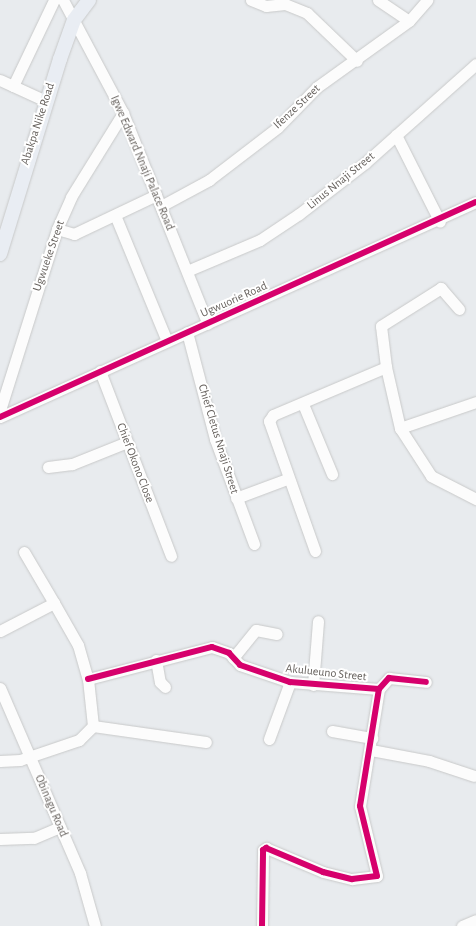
<!DOCTYPE html>
<html>
<head>
<meta charset="utf-8">
<style>
	body { margin:0 }
	#map { position:relative; width:476px; height:926px; overflow:hidden; background:#e8ebee; font-family:"Alegreya Sans",sans-serif }
	div>[style] { position:absolute }
	[style*='--x'] { left:calc(var(--x)*1px); top:calc(var(--y)*1px); width:calc(var(--w)*1px); rotate:calc(var(--a)*1deg) }
	.roads { filter:drop-shadow(0 0 1px #c8c9c9) drop-shadow(0 0 1px #c8c9c9) }
	.minor>* { height:11px; margin:-5.5px; padding:0 5.5px; transform-origin:5.5px; border-radius:5.5px; background:#fcfcfc }
	.major>* { height:14px; margin:-7px; padding:0 7px; transform-origin:7px; border-radius:7px; background:#e9edf3 }
	.cycleway>* { height:6px; margin:-3px; padding:0 3px; transform-origin:3px; border-radius:3px; background:#d6006c }
	span { translate:-50% -50%; white-space:nowrap; text-align:center; line-height:1.15; -webkit-text-stroke:4px #fff; paint-order:stroke }
	.street-label { font-size:12px; color:#66615d }
</style>
</head>
<body>
<div id="map">
	<div class="roads">
		<div class="minor">
			<i style="--x:63;--y:0;--w:128;--a:62"></i>
			<i style="--x:123;--y:113;--w:227;--a:68.1"></i>
			<i style="--x:251;--y:0;--w:16;--a:22"></i>
			<i style="--x:266;--y:6;--w:19;--a:-6"></i>
			<i style="--x:285;--y:4;--w:24;--a:22"></i>
			<i style="--x:307;--y:13;--w:69;--a:43.8"></i>
			<i style="--x:378;--y:0;--w:37;--a:34"></i>
			<i style="--x:0;--y:80;--w:51;--a:24.5"></i>
			<i style="--x:13;--y:86;--w:95;--a:-64.5"></i>
			<i style="--x:396;--y:135;--w:97;--a:63.2"></i>
			<i style="--x:161;--y:206;--w:55;--a:-28.4"></i>
			<i style="--x:209;--y:180;--w:87;--a:-37.5"></i>
			<i style="--x:278;--y:127;--w:56;--a:-45.7"></i>
			<i style="--x:317;--y:87;--w:113;--a:-35.7"></i>
			<i style="--x:409;--y:21;--w:28;--a:-49"></i>
			<i style="--x:115;--y:215;--w:136;--a:67.6"></i>
			<i style="--x:57;--y:229;--w:18;--a:16"></i>
			<i style="--x:74;--y:234;--w:91;--a:-25.4"></i>
			<i style="--x:187;--y:271;--w:79;--a:-23"></i>
			<i style="--x:260;--y:240;--w:47;--a:-33.7"></i>
			<i style="--x:299;--y:214;--w:83;--a:-37.7"></i>
			<i style="--x:365;--y:163;--w:149;--a:-41.7"></i>
			<i style="--x:459;--y:309;--w:28;--a:-131"></i>
			<i style="--x:441;--y:288;--w:71;--a:147.7"></i>
			<i style="--x:381;--y:326;--w:41;--a:83"></i>
			<i style="--x:386;--y:367;--w:63;--a:77.1"></i>
			<i style="--x:400;--y:428;--w:57;--a:57.1"></i>
			<i style="--x:431;--y:476;--w:51;--a:27.1"></i>
			<i style="--x:187;--y:332;--w:111;--a:75.3"></i>
			<i style="--x:215;--y:439;--w:112;--a:69.6"></i>
			<i style="--x:100;--y:371;--w:198;--a:69"></i>
			<i style="--x:303;--y:404;--w:76;--a:67.5"></i>
			<i style="--x:0;--y:410;--w:190;--a:-72.5"></i>
			<i style="--x:57;--y:229;--w:35;--a:-66"></i>
			<i style="--x:71;--y:197;--w:99;--a:-58.2"></i>
			<i style="--x:0;--y:417;--w:522;--a:-24.31"></i>
			<i style="--x:400;--y:428;--w:80;--a:-18.9"></i>
			<i style="--x:48;--y:467;--w:24;--a:-7"></i>
			<i style="--x:72;--y:464;--w:59;--a:-21.8"></i>
			<i style="--x:236;--y:498;--w:54;--a:-20.4"></i>
			<i style="--x:315;--y:551;--w:138;--a:-109.5"></i>
			<i style="--x:269;--y:421;--w:7;--a:-56"></i>
			<i style="--x:273;--y:415;--w:123;--a:-23"></i>
			<i style="--x:24;--y:552;--w:59;--a:59.5"></i>
			<i style="--x:0;--y:631;--w:61;--a:-27.4"></i>
			<i style="--x:54;--y:603;--w:48;--a:60.3"></i>
			<i style="--x:78;--y:645;--w:35;--a:74"></i>
			<i style="--x:88;--y:679;--w:47;--a:83.9"></i>
			<i style="--x:93;--y:726;--w:20;--a:135"></i>
			<i style="--x:79;--y:740;--w:62;--a:161.3"></i>
			<i style="--x:20;--y:760;--w:20;--a:177"></i>
			<i style="--x:233;--y:658;--w:36;--a:-51"></i>
			<i style="--x:256;--y:630;--w:21;--a:11"></i>
			<i style="--x:156;--y:660;--w:22;--a:80"></i>
			<i style="--x:160;--y:682;--w:7;--a:45"></i>
			<i style="--x:88;--y:679;--w:128;--a:-14.5"></i>
			<i style="--x:212;--y:647;--w:18;--a:19"></i>
			<i style="--x:229;--y:653;--w:16;--a:47"></i>
			<i style="--x:240;--y:665;--w:53;--a:18.8"></i>
			<i style="--x:290;--y:682;--w:89;--a:4.5"></i>
			<i style="--x:379;--y:689;--w:15;--a:-48"></i>
			<i style="--x:389;--y:678;--w:37;--a:6"></i>
			<i style="--x:313;--y:685;--w:64;--a:-85.5"></i>
			<i style="--x:0;--y:688;--w:202;--a:66.6"></i>
			<i style="--x:80;--y:873;--w:55;--a:74.2"></i>
			<i style="--x:93;--y:726;--w:114;--a:8.1"></i>
			<i style="--x:332;--y:731;--w:41;--a:9.9"></i>
			<i style="--x:269;--y:739;--w:61;--a:-69.8"></i>
			<i style="--x:371;--y:750;--w:59;--a:10.7"></i>
			<i style="--x:429;--y:761;--w:47;--a:18.4"></i>
			<i style="--x:0;--y:839;--w:34;--a:-2"></i>
			<i style="--x:34;--y:838;--w:28;--a:-23"></i>
			<i style="--x:262;--y:926;--w:76;--a:-89.2"></i>
			<i style="--x:263;--y:850;--w:4;--a:-34"></i>
			<i style="--x:266;--y:848;--w:62;--a:22.8"></i>
			<i style="--x:323;--y:872;--w:30;--a:14"></i>
			<i style="--x:352;--y:879;--w:25;--a:-7"></i>
			<i style="--x:377;--y:876;--w:72;--a:-103.7"></i>
			<i style="--x:360;--y:806;--w:119;--a:-80.8"></i>
			<i style="--x:462;--y:926;--w:15;--a:-23"></i>
		</div>
		<div class="major">
			<i style="--x:0;--y:254;--w:204;--a:-72.9"></i>
			<i style="--x:60;--y:59;--w:41;--a:-70.3"></i>
			<i style="--x:74;--y:20;--w:25;--a:-53"></i>
		</div>
	</div>
	<div class="cycleway">
		<i style="--x:0;--y:417;--w:522;--a:-24.31"></i>
		<i style="--x:88;--y:679;--w:128;--a:-14.5"></i>
		<i style="--x:212;--y:647;--w:18;--a:19"></i>
		<i style="--x:229;--y:653;--w:16;--a:47"></i>
		<i style="--x:240;--y:665;--w:53;--a:18.8"></i>
		<i style="--x:290;--y:682;--w:89;--a:4.5"></i>
		<i style="--x:379;--y:689;--w:15;--a:-48"></i>
		<i style="--x:389;--y:678;--w:37;--a:6"></i>
		<i style="--x:262;--y:926;--w:76;--a:-89.2"></i>
		<i style="--x:263;--y:850;--w:4;--a:-34"></i>
		<i style="--x:266;--y:848;--w:62;--a:22.8"></i>
		<i style="--x:323;--y:872;--w:30;--a:14"></i>
		<i style="--x:352;--y:879;--w:25;--a:-7"></i>
		<i style="--x:377;--y:876;--w:72;--a:-103.7"></i>
		<i style="--x:360;--y:806;--w:119;--a:-80.8"></i>
	</div>
	<div class="street-label">
		<span style="left:297px;top:107px;rotate:-43deg">Ifenze Street</span>
		<span style="left:38px;top:124px;rotate:-72deg">Abakpa Nike Road</span>
		<span style="left:142px;top:163px;rotate:67deg">Igwe Edward Nnaji Palace Road</span>
		<span style="left:341px;top:181px;rotate:-39deg">Linus Nnaji Street</span>
		<span style="left:49px;top:256px;rotate:-71deg">Ugwueke Street</span>
		<span style="left:234px;top:300px;rotate:-24deg">Ugwuorie Road</span>
		<span style="left:218px;top:439px;rotate:73deg">Chief Cletus Nnaji Street</span>
		<span style="left:135px;top:463px;rotate:69deg">Chief Okono Close</span>
		<span style="left:326px;top:673px;rotate:6deg">Akulueuno Street</span>
		<span style="left:51px;top:806px;rotate:67deg">Obinagu Road</span>
	</div>
</div>
</body>
</html>
